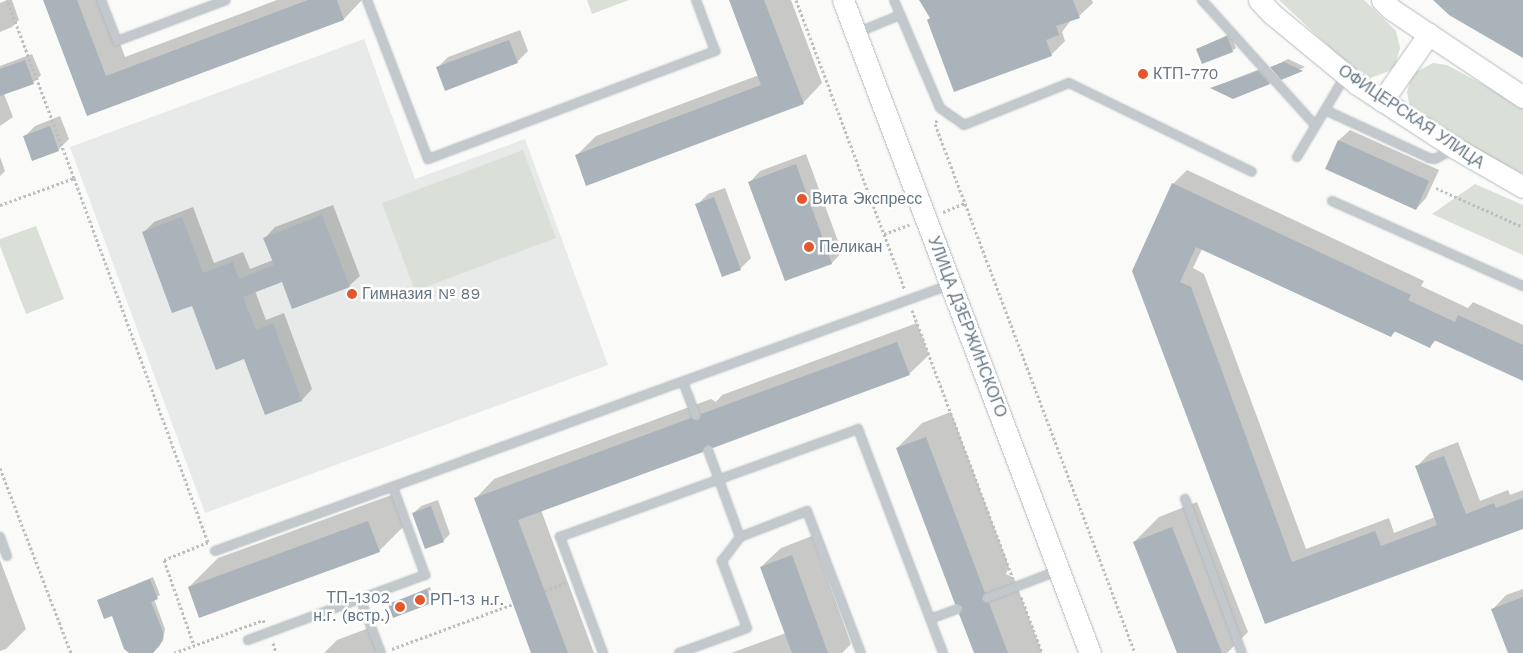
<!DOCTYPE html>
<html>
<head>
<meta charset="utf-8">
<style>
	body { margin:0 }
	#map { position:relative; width:1523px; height:653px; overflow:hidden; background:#fafaf8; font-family:"Work Sans",sans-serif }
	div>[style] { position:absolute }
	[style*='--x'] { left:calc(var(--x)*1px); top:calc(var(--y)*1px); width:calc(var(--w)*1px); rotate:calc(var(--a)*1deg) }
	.built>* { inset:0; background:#e8e9e9 }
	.green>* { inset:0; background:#dadfd7 }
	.shadow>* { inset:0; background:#0003 }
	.building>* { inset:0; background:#aab3b9 }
	.path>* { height:3px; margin-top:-1.5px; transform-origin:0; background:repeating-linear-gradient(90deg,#bbbfc2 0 2.5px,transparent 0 5px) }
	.roads { filter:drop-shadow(0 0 1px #b3babf) drop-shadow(0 0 1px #b3babf) }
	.lane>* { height:8px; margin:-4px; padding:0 4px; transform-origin:4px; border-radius:4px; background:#c3c8cc }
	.secondary>* { height:21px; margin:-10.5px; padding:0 10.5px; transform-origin:10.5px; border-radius:10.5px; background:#fff }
	.dots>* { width:14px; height:14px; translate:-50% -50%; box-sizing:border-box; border:2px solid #fff; border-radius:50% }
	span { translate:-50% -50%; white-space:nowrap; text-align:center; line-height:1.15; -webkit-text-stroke:5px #fff; paint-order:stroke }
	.poi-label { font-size:16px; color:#657683 }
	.left { translate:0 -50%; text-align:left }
	.right { translate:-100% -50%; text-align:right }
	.street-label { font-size:16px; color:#657683 }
</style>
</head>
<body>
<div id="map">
	<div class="built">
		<i style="clip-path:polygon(364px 39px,415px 179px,525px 139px,608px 365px,205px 513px,70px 147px)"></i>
	</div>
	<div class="green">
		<i style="clip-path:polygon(587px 0,629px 0,592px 14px)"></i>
		<i style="clip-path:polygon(1279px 0,1364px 0,1396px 31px,1400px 48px,1395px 66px,1387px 72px,1367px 79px,1337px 54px)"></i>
		<i style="clip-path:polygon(1433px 63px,1447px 65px,1523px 106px,1523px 174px,1458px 140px,1410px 108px,1407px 92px,1411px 79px,1416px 72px)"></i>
		<i style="clip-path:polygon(523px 150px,556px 238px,415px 291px,382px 203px)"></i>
		<i style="clip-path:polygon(1475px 184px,1523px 205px,1523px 255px,1432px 214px)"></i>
		<i style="clip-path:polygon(36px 226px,64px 299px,26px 314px,0 246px,0 239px)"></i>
	</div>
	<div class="shadow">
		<i style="clip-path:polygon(7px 0,12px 0,19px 20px,12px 27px,0 32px,0 3px)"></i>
		<i style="clip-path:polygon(44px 0,104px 0,125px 57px,277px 0,362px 0,344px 19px,87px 115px)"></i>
		<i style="clip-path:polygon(731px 0,791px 0,822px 83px,803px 103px,576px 156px,596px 136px,759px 75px)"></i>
		<i style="clip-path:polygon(921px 0,1092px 0,1093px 3px,1079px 16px,1072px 19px,1062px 32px,1065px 41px,1051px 55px,931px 17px)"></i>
		<i style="clip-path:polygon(520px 30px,528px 51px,517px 62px,438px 67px,448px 57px)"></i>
		<i style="clip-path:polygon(1230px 34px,1236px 48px,1232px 51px,1197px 49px)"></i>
		<i style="clip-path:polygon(32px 54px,41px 75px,34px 82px,4px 94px,13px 117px,0 126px,0 66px)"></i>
		<i style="clip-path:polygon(1288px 59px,1305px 67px,1282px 78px,1272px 67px)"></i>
		<i style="clip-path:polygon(1262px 68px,1272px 80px,1270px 83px,1233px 97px,1212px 88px)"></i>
		<i style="clip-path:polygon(60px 116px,69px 139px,58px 150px,24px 137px,35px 126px)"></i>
		<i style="clip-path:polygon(1350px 130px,1439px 170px,1426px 198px,1416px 209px,1327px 168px,1339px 140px)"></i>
		<i style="clip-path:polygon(806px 154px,842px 252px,832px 263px,785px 280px,750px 182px,760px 171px)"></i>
		<i style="clip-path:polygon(0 157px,5px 171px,0 176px)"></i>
		<i style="clip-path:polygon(1187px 170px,1424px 281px,1421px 286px,1468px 308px,1473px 302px,1523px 325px,1523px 379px,1437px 340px,1430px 346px,1396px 331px,1391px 336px,1202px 249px,1193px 268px,1204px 274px,1306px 549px,1389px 518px,1394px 533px,1435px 517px,1416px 467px,1430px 453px,1458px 442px,1480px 501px,1508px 490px,1510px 495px,1523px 490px,1523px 528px,1265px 623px,1133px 271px,1173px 184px)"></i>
		<i style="clip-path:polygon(725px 188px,751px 258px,740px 269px,697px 205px,708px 194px)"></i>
		<i style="clip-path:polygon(333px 205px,360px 276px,349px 286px,283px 281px,255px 291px,266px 320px,284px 313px,312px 389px,302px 400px,266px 413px,245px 358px,193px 304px,143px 233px,154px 222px,193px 207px,214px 263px,243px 252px,250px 269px,273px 260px,265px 238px,275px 227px)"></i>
		<i style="clip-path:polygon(917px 323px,929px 355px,909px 374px,709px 444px,702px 451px,541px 510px,594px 653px,532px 653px,475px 499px,494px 479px,711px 399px,716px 402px,722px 395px)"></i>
		<i style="clip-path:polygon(951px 412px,1009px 567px,1006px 574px,1014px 578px,1042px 653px,975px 653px,964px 606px,897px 448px,922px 423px)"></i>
		<i style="clip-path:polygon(397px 493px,408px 522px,379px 551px,189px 587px,218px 558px)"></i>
		<i style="clip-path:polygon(438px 500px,450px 534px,443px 541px,414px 513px,421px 506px)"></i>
		<i style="clip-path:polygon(1197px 502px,1248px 632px,1227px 653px,1178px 653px,1134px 542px,1159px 517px)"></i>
		<i style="clip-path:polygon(812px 536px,851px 644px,842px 653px,731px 653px,786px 633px,761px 567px,781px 548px)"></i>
		<i style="clip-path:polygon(0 560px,26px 629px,6px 649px,0 651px)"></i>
		<i style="clip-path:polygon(153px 577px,160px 595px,154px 599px,165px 629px,163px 641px,151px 653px,133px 653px,112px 614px,98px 600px)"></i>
		<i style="clip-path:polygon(430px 587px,434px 599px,431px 602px,390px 605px)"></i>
		<i style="clip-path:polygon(1523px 589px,1523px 653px,1509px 653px,1493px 609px,1506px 595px)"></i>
		<i style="clip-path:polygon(369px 628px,378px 653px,324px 653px,337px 640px)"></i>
	</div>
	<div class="building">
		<i style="clip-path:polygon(43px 0,77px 0,106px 76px,308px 0,337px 0,344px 20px,87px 116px)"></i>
		<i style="clip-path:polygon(729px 0,764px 0,804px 104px,586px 186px,575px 155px,761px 85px)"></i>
		<i style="clip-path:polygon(919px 0,1073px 0,1080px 18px,1056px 26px,1059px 35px,1046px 40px,1052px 56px,954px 92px,927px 20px,930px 18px)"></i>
		<i style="clip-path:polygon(1433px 0,1523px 0,1523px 58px,1449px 15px)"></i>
		<i style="clip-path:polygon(1227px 36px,1233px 52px,1202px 64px,1196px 49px)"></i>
		<i style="clip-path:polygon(509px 40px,518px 63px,445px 91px,436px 67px)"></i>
		<i style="clip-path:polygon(25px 60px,34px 84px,0 96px,0 69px)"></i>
		<i style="clip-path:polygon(1284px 62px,1303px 71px,1281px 80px,1270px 67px)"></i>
		<i style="clip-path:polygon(1258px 71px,1270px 84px,1233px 99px,1210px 88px)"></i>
		<i style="clip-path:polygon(50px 126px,59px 151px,32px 161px,23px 136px)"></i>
		<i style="clip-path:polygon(1338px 140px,1429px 181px,1416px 210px,1325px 169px)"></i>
		<i style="clip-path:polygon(796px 164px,832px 264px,785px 281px,748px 182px)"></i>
		<i style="clip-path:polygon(1172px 183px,1411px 295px,1408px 300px,1455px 322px,1458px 315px,1523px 345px,1523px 381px,1434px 340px,1430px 348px,1394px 331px,1391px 337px,1196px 247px,1180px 282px,1191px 287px,1292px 562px,1375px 531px,1381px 546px,1437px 525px,1415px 466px,1444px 456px,1466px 514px,1494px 503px,1496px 508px,1523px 498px,1523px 529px,1265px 624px,1132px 271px)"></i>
		<i style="clip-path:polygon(714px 197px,741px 270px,722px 277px,695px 204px)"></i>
		<i style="clip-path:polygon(322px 215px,350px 287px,292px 309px,282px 282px,243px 297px,256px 330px,273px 323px,302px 401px,265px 415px,244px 359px,216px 370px,192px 306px,172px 313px,142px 232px,182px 217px,203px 273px,233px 262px,239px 279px,274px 265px,263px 238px)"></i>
		<i style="clip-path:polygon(897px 342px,910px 375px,713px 448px,707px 445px,703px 452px,518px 520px,568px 653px,531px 653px,474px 498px,691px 418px,698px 421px,701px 414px)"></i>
		<i style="clip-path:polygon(926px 437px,985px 593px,982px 600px,989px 603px,1008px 653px,974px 653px,959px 614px,962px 607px,955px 604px,896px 448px)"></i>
		<i style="clip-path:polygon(431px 506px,444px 542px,425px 549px,412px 513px)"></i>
		<i style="clip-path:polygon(368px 521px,380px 552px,199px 618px,188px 587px)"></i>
		<i style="clip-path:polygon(1172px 527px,1222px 653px,1177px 653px,1133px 542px)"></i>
		<i style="clip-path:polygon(792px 555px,828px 653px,792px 653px,760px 567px)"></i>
		<i style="clip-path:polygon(150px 579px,158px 599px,151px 602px,163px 632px,163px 638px,160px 645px,153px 653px,129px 653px,124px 649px,112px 616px,104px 619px,97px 600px)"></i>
		<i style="clip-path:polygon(427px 589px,432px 603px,393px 618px,388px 604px)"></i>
		<i style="clip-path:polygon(1523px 597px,1523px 653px,1508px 653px,1491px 609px)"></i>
	</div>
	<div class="path">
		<i style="--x:796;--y:0;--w:310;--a:69.4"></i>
		<i style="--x:937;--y:120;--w:4;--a:117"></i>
		<i style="--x:935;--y:124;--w:566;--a:69.29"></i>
		<i style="--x:74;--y:178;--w:388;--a:69.8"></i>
		<i style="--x:208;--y:542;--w:48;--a:157.8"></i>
		<i style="--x:164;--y:560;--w:90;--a:70.6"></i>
		<i style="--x:1436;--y:188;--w:95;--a:24.1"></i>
		<i style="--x:0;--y:205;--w:79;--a:-20"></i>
		<i style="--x:74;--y:178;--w:190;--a:-110.6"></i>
		<i style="--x:943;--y:212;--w:24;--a:-22"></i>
		<i style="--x:884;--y:234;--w:27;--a:-20"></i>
		<i style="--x:912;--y:310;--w:286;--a:69.4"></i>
		<i style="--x:0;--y:468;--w:198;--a:69"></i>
		<i style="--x:545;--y:591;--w:22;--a:-22"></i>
		<i style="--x:1021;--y:597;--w:60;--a:69.4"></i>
		<i style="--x:273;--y:643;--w:10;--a:73"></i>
		<i style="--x:392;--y:649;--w:129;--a:-20.4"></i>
		<i style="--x:174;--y:653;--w:95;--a:-20.3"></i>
		<i style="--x:263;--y:620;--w:4;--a:63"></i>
	</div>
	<div class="roads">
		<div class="lane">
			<i style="--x:101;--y:0;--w:44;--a:68.7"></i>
			<i style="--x:117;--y:41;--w:116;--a:-20.6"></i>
			<i style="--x:367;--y:0;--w:170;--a:69"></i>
			<i style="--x:428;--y:159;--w:307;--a:-20.6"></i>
			<i style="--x:715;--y:51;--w:54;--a:-110.4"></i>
			<i style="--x:894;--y:0;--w:117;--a:66.9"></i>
			<i style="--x:940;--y:108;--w:29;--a:35"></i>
			<i style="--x:964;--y:125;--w:113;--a:-21.8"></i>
			<i style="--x:1069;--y:83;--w:203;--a:25.9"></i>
			<i style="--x:1202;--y:0;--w:169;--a:47.9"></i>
			<i style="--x:856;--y:33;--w:48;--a:-22.2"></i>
			<i style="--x:1325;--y:110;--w:115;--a:24.8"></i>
			<i style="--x:1429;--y:158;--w:6;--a:9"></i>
			<i style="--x:1435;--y:159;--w:21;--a:-28"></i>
			<i style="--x:1297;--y:157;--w:94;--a:-59.3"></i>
			<i style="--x:1332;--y:201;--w:209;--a:24"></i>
			<i style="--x:683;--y:382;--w:36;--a:69"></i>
			<i style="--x:708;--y:450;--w:93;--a:69.8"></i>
			<i style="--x:1185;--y:499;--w:164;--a:69.7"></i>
			<i style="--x:0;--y:537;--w:20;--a:70"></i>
			<i style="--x:215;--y:551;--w:781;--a:-19.92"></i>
			<i style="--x:360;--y:598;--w:59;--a:69.1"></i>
			<i style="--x:987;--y:598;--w:75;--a:-21.1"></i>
			<i style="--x:930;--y:619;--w:29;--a:-20"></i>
			<i style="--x:248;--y:640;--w:189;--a:-20.2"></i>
			<i style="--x:425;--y:575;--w:94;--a:-110"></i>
			<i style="--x:603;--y:653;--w:124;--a:-110.3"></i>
			<i style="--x:560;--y:537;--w:317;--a:-19.9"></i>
			<i style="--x:858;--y:429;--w:240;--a:69.2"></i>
			<i style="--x:679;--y:653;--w:72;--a:-20.2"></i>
			<i style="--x:747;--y:628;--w:72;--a:-110.5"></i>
			<i style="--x:722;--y:561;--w:30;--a:-53"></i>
			<i style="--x:740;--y:537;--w:72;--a:-21.2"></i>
			<i style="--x:807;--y:511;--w:152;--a:69.2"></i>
		</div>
		<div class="secondary">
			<i style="--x:843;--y:0;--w:698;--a:69.28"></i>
			<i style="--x:1259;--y:0;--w:18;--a:47"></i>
			<i style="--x:1271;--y:13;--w:112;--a:39.5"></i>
			<i style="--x:1357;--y:84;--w:117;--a:33.1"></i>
			<i style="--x:1455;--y:148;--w:78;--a:29.8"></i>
			<i style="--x:1382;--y:0;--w:13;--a:45"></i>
			<i style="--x:1391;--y:9;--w:159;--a:33.7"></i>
			<i style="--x:1382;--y:101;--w:82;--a:-55"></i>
		</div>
	</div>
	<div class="dots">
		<i style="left:1143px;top:74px;background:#e4572e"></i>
		<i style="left:802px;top:199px;background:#e4572e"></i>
		<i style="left:809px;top:247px;background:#e4572e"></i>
		<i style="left:352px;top:294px;background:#e4572e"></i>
		<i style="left:420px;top:600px;background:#e4572e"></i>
		<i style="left:400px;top:607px;background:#e4572e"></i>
	</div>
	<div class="poi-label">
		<span class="left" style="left:1153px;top:74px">КТП-770</span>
		<span class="left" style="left:812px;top:199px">Вита Экспресс</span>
		<span class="left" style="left:819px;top:247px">Пеликан</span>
		<span class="left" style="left:362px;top:294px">Гимназия № 89</span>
		<span class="right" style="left:390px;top:607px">ТП-1302<br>н.г. (встр.)</span>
		<span class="left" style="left:430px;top:600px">РП-13 н.г.</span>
	</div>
	<div class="street-label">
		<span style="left:1411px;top:117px;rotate:34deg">ОФИЦЕРСКАЯ УЛИЦА</span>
		<span style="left:967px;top:327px;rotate:69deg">УЛИЦА ДЗЕРЖИНСКОГО</span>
	</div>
</div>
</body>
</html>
